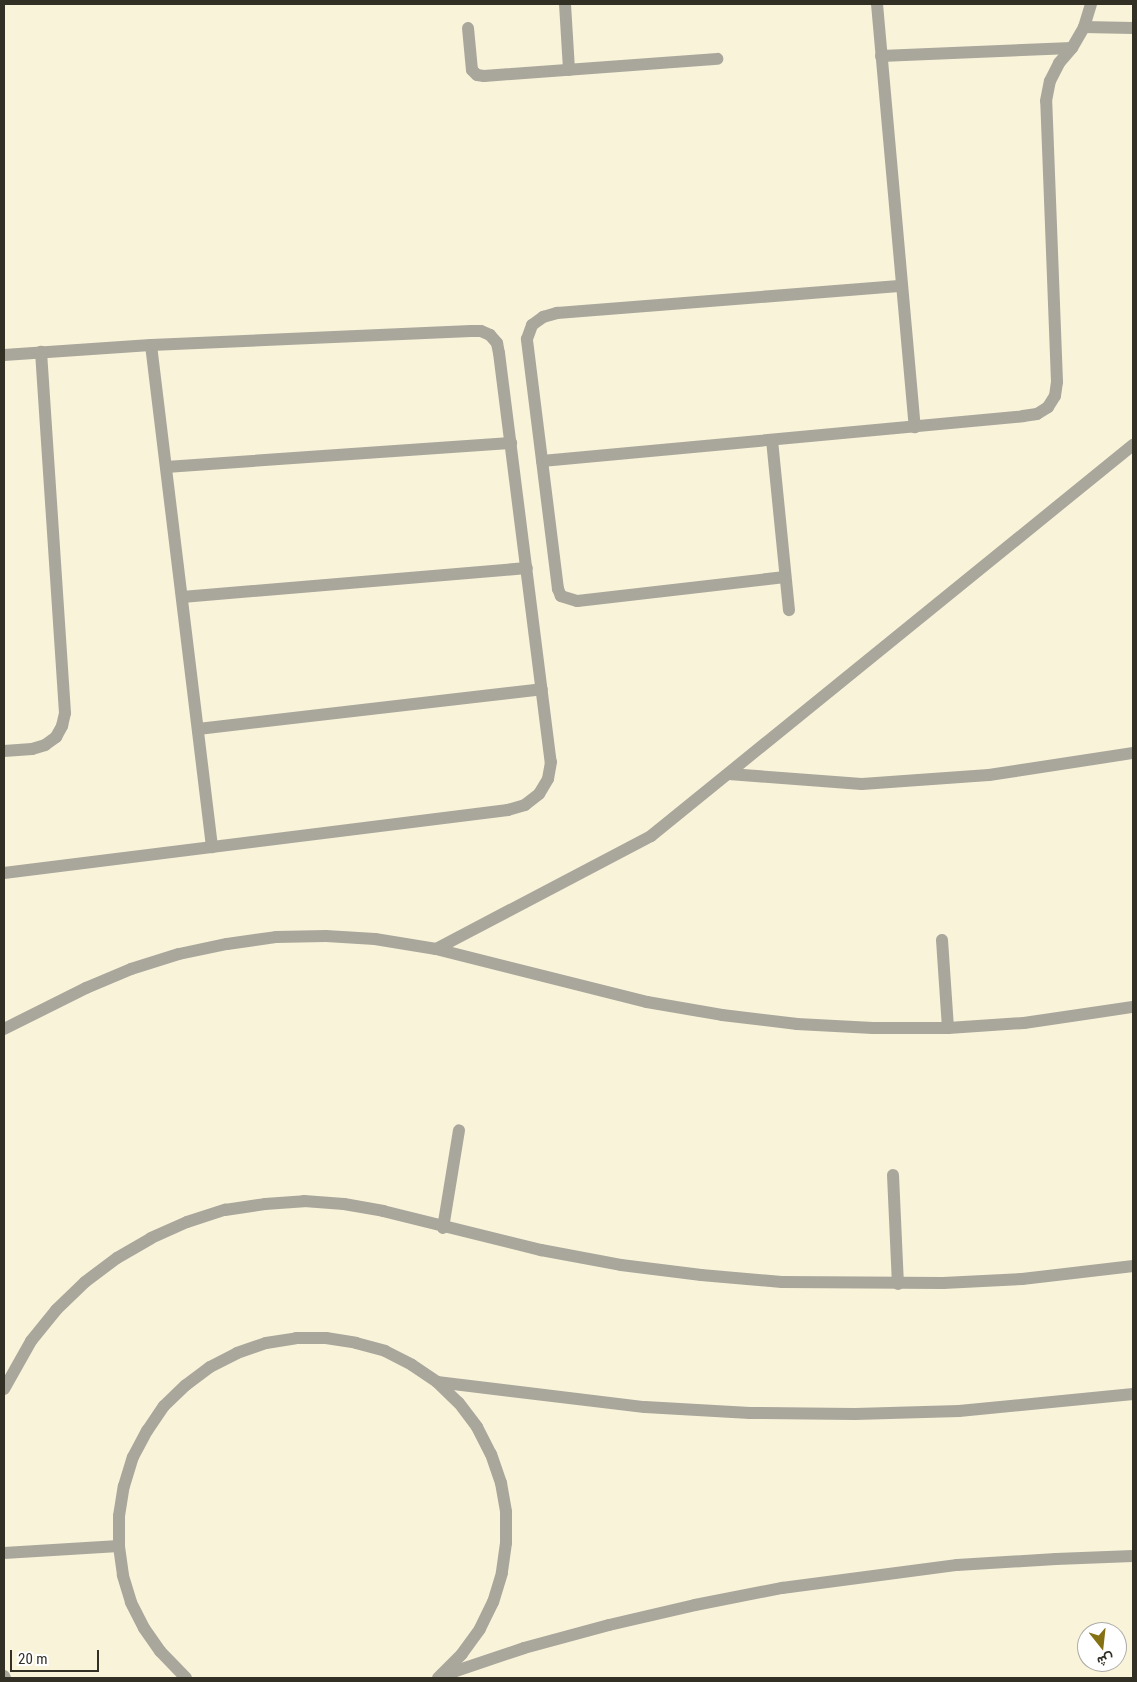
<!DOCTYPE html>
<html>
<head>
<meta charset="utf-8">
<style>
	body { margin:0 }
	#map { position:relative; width:1137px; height:1682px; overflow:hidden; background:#f9f3d9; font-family:"Roboto Condensed",Vazirmatn,sans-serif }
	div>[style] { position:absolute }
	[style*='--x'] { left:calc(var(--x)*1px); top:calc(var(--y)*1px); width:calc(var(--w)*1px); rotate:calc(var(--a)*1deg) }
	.service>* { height:12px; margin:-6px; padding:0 6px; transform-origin:6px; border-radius:6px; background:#a9a79c }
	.minor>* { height:12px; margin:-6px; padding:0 6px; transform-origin:6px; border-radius:6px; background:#a9a79c }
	span { translate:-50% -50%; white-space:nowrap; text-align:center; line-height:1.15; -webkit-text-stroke:4.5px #fff; paint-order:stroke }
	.frame { position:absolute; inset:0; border:5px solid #322f25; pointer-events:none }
	.north { position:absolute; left:1077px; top:1622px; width:50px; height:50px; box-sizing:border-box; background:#fff; border:1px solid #adaca8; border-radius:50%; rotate:164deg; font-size:14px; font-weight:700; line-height:20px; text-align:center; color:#322f25 }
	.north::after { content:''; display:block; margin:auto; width:18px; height:22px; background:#867112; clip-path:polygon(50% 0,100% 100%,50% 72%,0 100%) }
	.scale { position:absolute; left:10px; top:1650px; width:89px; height:22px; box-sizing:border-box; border:2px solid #322f25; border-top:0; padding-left:6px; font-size:15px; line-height:18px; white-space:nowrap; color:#322f25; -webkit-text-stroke:4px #fff; paint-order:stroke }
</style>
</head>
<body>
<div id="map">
	<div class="service">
		<i style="--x:565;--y:4;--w:66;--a:86.5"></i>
		<i style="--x:468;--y:28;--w:42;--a:84.6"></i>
		<i style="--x:472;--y:70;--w:7;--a:45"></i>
		<i style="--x:477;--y:75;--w:7;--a:8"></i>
		<i style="--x:484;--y:76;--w:234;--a:-4.2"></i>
		<i style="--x:942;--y:940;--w:88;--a:86.1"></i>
		<i style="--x:893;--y:1175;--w:109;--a:87.4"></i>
		<i style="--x:443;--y:1228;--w:99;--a:-80.7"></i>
	</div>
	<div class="minor">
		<i style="--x:877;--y:4;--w:425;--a:84.9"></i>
		<i style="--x:1084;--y:27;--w:49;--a:1.2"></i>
		<i style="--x:881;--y:56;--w:191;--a:-2.4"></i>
		<i style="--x:151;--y:345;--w:506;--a:83.07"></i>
		<i style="--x:4;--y:355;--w:147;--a:-3.9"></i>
		<i style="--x:151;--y:345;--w:320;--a:-2.5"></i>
		<i style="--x:471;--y:331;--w:10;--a:0"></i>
		<i style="--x:481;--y:331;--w:10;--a:24"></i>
		<i style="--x:490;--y:335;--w:11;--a:49"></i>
		<i style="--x:497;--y:343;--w:10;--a:79"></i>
		<i style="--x:499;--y:353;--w:412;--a:82.8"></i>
		<i style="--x:551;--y:762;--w:17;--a:100"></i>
		<i style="--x:548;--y:779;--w:17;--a:121"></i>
		<i style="--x:539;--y:794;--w:18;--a:142"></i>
		<i style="--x:525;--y:805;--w:18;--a:164"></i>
		<i style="--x:508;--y:810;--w:508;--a:172.87"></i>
		<i style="--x:772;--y:440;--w:171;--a:84.3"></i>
		<i style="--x:542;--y:461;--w:483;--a:-5.3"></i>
		<i style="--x:1023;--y:416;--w:14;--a:-8"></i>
		<i style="--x:1037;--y:414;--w:13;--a:-32"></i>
		<i style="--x:1048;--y:407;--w:13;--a:-58"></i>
		<i style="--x:1055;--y:396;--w:14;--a:-82"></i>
		<i style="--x:1057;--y:382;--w:281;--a:-92.2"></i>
		<i style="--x:1046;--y:101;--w:20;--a:-79"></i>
		<i style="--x:1050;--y:81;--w:20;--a:-63"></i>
		<i style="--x:1059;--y:63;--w:20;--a:-49"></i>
		<i style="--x:1072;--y:48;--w:24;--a:-60"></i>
		<i style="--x:1084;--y:27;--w:24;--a:-73"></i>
		<i style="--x:166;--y:467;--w:346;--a:-4"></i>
		<i style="--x:785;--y:577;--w:209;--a:173.4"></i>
		<i style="--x:577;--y:601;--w:17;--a:-163"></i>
		<i style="--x:561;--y:596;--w:8;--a:-113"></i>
		<i style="--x:558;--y:589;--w:252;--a:-97.1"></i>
		<i style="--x:527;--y:339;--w:15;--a:-70"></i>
		<i style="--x:532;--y:325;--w:14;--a:-36"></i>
		<i style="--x:543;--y:317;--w:15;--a:-16"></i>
		<i style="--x:557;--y:313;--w:346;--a:-4.5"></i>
		<i style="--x:182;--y:597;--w:346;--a:-4.8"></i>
		<i style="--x:198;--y:729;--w:346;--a:-6.6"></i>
		<i style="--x:4;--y:751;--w:28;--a:-4"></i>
		<i style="--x:32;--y:749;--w:14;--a:-17"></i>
		<i style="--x:45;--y:745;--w:14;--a:-36"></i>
		<i style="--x:56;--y:737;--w:13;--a:-61"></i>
		<i style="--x:62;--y:726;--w:13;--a:-77"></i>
		<i style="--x:65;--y:713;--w:362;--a:-93.8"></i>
		<i style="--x:729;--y:774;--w:133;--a:4.3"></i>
		<i style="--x:862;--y:784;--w:127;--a:-4.1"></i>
		<i style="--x:989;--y:775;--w:146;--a:-8.7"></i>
		<i style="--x:436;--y:949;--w:243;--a:-27.7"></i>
		<i style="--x:651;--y:836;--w:621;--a:-39.05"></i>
		<i style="--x:4;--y:1029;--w:92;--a:-26.6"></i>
		<i style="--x:86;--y:988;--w:49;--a:-22.9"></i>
		<i style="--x:131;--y:969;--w:50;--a:-17.4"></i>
		<i style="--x:179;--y:954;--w:49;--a:-11.8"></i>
		<i style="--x:227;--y:944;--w:49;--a:-8.1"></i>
		<i style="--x:276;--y:937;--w:50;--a:-1.1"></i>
		<i style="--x:326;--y:936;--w:49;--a:3.5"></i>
		<i style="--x:375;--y:939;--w:62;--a:9.3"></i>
		<i style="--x:436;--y:949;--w:218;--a:14.1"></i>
		<i style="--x:647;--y:1002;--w:76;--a:9.8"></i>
		<i style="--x:722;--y:1015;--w:76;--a:6.8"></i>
		<i style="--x:797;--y:1024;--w:76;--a:3"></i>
		<i style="--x:873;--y:1028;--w:75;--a:0"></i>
		<i style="--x:948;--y:1028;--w:76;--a:-3.8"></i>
		<i style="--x:1024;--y:1023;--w:110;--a:-8.4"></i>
		<i style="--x:437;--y:1382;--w:209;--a:6.9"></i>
		<i style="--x:645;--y:1407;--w:105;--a:3.3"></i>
		<i style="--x:750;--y:1413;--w:105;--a:0.5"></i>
		<i style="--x:855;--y:1414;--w:104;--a:-1.7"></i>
		<i style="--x:959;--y:1411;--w:175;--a:-5.6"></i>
		<i style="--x:4;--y:1389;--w:55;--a:-60.6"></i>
		<i style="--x:31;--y:1341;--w:40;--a:-51"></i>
		<i style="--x:56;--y:1310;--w:40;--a:-44"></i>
		<i style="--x:85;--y:1282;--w:40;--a:-37"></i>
		<i style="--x:117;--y:1258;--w:39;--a:-30"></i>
		<i style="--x:151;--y:1238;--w:39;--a:-24"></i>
		<i style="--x:187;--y:1222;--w:40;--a:-18"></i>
		<i style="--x:225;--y:1210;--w:40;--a:-8.5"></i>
		<i style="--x:265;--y:1204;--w:39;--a:-4"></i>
		<i style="--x:304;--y:1201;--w:40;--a:4.3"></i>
		<i style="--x:344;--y:1204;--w:40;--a:10"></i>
		<i style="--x:383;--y:1211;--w:163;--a:13.9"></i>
		<i style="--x:541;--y:1250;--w:81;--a:10.6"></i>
		<i style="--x:621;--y:1265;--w:81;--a:7.1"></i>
		<i style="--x:701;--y:1275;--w:81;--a:4.9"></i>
		<i style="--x:782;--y:1282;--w:161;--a:0.4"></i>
		<i style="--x:943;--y:1283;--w:79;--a:-2.9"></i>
		<i style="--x:1022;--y:1279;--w:112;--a:-6.7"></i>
		<i style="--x:4;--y:1553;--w:115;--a:-3.5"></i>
		<i style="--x:444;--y:1675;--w:84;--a:-18.6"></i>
		<i style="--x:524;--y:1648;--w:88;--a:-15.1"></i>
		<i style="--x:609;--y:1625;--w:88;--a:-13.1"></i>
		<i style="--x:695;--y:1605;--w:89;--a:-11.1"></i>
		<i style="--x:782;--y:1588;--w:177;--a:-7.5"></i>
		<i style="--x:957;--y:1565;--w:99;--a:-3.5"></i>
		<i style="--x:1056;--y:1559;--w:77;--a:-2.2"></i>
		<i style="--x:4;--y:1676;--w:2;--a:63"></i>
		<i style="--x:186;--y:1678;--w:37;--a:-134"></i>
		<i style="--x:160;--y:1651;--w:28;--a:-125"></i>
		<i style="--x:144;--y:1628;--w:29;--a:-117"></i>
		<i style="--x:131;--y:1602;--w:28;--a:-107"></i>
		<i style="--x:123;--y:1575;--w:29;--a:-98"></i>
		<i style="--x:119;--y:1546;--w:30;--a:-90"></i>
		<i style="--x:119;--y:1516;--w:30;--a:-81"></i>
		<i style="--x:124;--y:1486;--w:30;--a:-73"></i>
		<i style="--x:133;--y:1457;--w:30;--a:-62"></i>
		<i style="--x:147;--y:1431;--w:30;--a:-56"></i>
		<i style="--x:164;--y:1406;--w:30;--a:-44"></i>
		<i style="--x:186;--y:1385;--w:30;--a:-37"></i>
		<i style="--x:210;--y:1367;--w:30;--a:-27"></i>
		<i style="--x:237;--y:1353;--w:31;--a:-19"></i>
		<i style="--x:266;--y:1343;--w:30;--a:-9"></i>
		<i style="--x:296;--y:1338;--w:30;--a:0"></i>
		<i style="--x:326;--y:1338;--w:30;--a:9"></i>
		<i style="--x:356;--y:1343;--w:30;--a:15"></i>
		<i style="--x:385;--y:1351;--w:30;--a:27"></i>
		<i style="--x:412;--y:1365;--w:30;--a:34"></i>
		<i style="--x:437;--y:1382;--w:30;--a:44"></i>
		<i style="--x:459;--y:1403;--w:30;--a:53"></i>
		<i style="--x:477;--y:1427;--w:30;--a:63"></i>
		<i style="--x:491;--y:1454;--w:31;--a:71"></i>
		<i style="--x:501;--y:1483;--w:29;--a:80"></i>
		<i style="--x:506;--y:1512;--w:31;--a:90"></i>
		<i style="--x:506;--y:1543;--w:30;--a:98"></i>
		<i style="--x:502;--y:1573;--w:30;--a:107"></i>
		<i style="--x:493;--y:1602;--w:30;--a:116"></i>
		<i style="--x:480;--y:1629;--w:31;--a:126"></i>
		<i style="--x:462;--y:1654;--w:34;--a:135"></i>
	</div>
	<div class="frame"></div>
	<div class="north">ش</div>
	<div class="scale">20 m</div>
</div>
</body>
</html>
